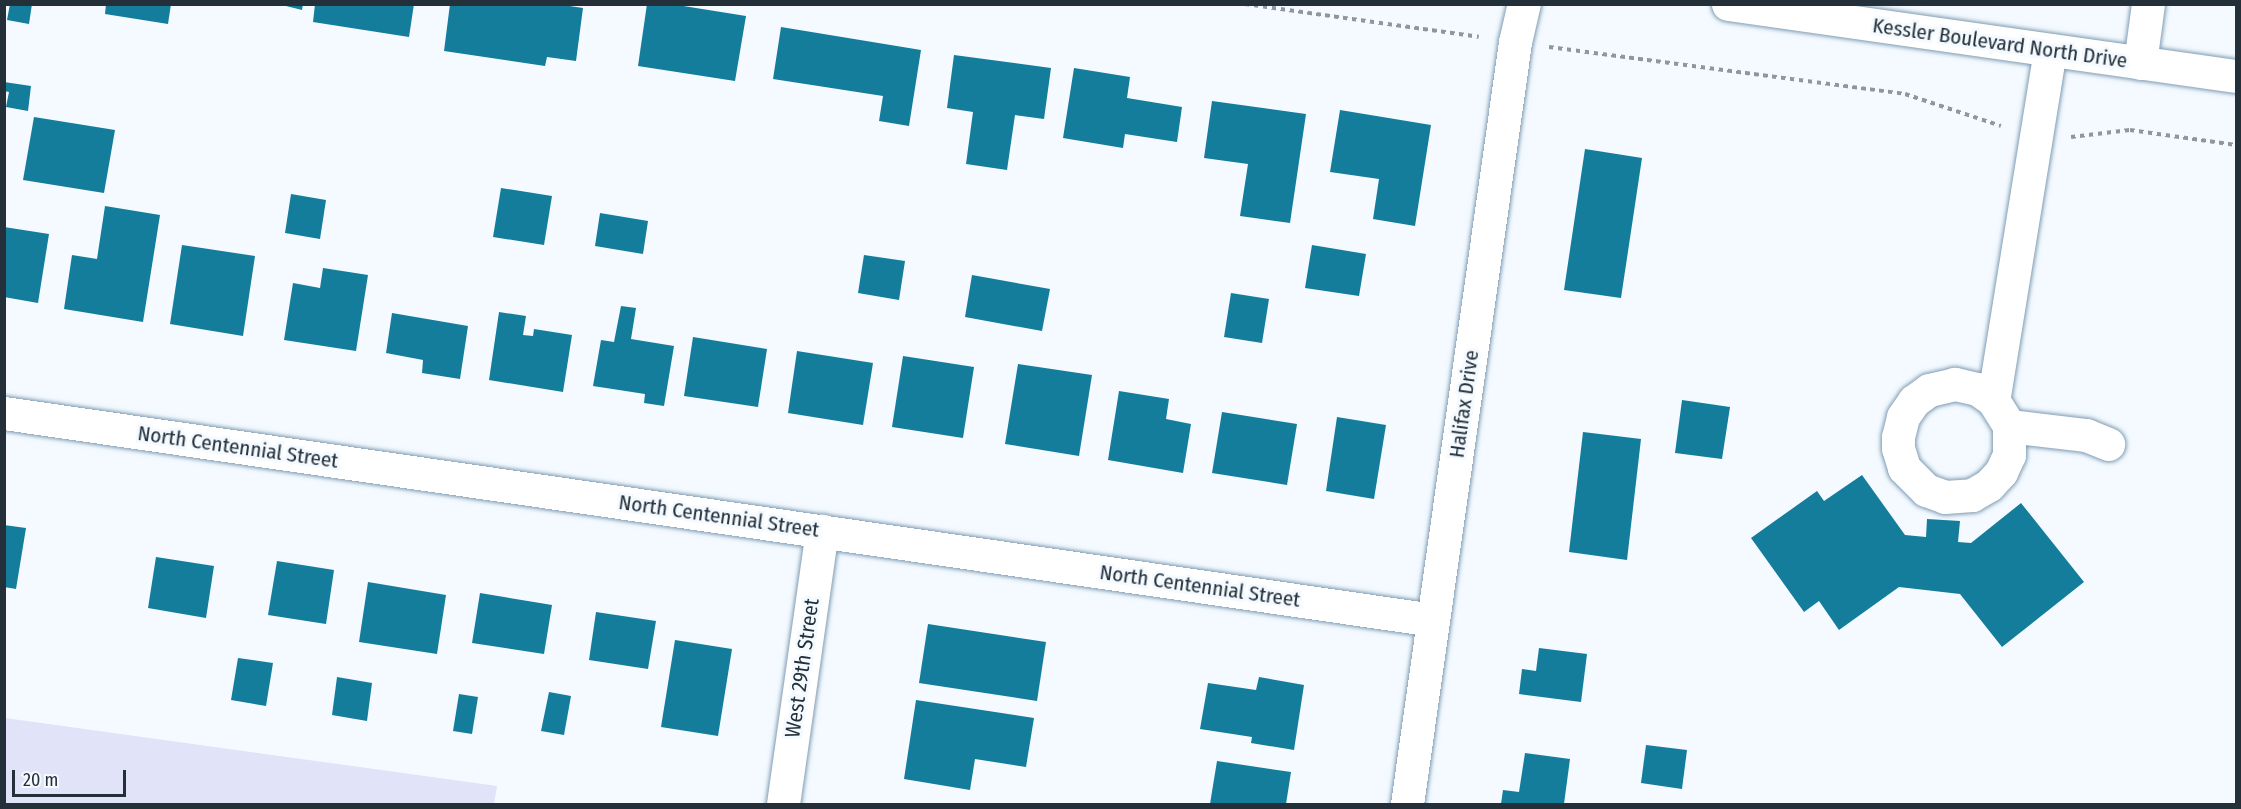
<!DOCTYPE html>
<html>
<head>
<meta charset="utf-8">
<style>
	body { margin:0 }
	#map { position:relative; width:2241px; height:809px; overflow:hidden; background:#f4faff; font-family:"Fira Sans Condensed",sans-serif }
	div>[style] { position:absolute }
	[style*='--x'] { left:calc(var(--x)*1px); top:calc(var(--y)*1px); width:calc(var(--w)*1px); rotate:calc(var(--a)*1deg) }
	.green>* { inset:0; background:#e1e3f9 }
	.building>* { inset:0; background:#147d9c }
	.path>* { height:4px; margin-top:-2px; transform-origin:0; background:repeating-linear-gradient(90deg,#8e979e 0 4.5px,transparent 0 9px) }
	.roads { filter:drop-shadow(0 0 2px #7f9cb4) drop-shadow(0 0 2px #7f9cb4) }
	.minor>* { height:33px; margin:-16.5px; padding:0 16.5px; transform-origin:16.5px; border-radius:16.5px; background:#fff }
	.major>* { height:33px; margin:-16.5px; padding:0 16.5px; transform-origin:16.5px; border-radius:16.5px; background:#fff }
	span { translate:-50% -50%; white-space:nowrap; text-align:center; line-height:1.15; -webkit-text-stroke:6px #f4faff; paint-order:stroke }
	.street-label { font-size:21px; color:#232f39 }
	.frame { position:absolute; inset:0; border:6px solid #232f39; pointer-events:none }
	.scale { position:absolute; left:12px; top:770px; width:114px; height:27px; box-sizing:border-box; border:3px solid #232f39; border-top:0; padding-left:8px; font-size:18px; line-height:21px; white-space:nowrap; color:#232f39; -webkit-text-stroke:4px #f4faff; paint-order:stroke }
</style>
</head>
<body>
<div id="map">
	<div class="green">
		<i style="clip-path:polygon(5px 718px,497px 786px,494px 804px,5px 804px)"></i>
	</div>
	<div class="building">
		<i style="clip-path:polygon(10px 4px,32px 4px,29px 24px,7px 20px)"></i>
		<i style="clip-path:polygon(106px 4px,171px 4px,168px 24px,105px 14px)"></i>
		<i style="clip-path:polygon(278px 4px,303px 4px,302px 10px)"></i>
		<i style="clip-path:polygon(315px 4px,414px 4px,409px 37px,313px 22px)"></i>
		<i style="clip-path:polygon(450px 4px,556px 4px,583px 8px,576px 61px,547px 57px,545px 66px,444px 51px)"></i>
		<i style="clip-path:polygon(647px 4px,671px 4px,746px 16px,735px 81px,638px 66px)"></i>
		<i style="clip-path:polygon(781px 27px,921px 50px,909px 126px,879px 121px,883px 96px,773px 79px)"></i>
		<i style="clip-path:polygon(954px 55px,1051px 68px,1044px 119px,1015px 115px,1007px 170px,966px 164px,973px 112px,947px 108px)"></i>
		<i style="clip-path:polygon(1074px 68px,1130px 77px,1127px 98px,1182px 107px,1177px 142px,1125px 134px,1123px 148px,1063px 138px)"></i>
		<i style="clip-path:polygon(4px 82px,31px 86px,28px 111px,6px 107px,9px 92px,4px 91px)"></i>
		<i style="clip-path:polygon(1212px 101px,1306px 114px,1290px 223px,1240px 216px,1248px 164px,1204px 158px)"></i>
		<i style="clip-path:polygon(1340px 110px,1431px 125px,1415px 226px,1373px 219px,1379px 179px,1330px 172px)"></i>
		<i style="clip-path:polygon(34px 117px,115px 130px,104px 193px,23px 180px)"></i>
		<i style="clip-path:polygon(1585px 149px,1642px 158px,1621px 298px,1564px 290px)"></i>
		<i style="clip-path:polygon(501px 188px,552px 196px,544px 245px,493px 237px)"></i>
		<i style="clip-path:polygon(291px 194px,326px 200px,320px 239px,285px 233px)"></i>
		<i style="clip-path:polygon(105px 206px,160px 215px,143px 322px,64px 309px,72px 255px,97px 259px)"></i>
		<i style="clip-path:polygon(600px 213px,648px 221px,643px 254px,595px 246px)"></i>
		<i style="clip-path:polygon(4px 227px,49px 234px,38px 303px,4px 297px)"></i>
		<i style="clip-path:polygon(182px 245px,255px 256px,243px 336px,170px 324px)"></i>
		<i style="clip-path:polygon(1312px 245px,1366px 254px,1359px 296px,1305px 288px)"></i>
		<i style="clip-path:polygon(864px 255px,905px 261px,899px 300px,858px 293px)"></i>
		<i style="clip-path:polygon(323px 268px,368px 275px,356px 351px,284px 340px,293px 283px,320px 288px)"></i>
		<i style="clip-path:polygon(972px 275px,1050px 289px,1042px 331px,965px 317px)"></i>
		<i style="clip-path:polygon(1231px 293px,1269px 299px,1262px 343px,1224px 337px)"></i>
		<i style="clip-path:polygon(621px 306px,636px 308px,631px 339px,674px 346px,664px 406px,644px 403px,645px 394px,593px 386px,601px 340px,614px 342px)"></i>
		<i style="clip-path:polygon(499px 312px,526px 316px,523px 335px,533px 336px,534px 329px,572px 335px,563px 392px,489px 380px)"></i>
		<i style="clip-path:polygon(392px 313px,468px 326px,460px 379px,422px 373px,423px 360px,386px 353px)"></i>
		<i style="clip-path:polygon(693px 337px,767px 349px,758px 407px,684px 396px)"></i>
		<i style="clip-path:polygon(797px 351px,873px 363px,863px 425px,788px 413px)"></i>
		<i style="clip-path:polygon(903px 356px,974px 367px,963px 438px,892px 427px)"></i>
		<i style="clip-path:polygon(1018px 364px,1092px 375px,1079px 456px,1005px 444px)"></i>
		<i style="clip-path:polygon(1119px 391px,1169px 399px,1166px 419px,1191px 424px,1183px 473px,1108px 460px)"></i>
		<i style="clip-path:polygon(1682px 400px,1730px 407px,1722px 459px,1675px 453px)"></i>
		<i style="clip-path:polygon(1222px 412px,1297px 424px,1287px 485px,1212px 473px)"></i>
		<i style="clip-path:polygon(1337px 417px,1386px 425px,1374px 499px,1326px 491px)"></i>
		<i style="clip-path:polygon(1583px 432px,1641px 439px,1627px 560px,1569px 552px)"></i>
		<i style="clip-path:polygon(1862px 475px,1905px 535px,1926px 537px,1927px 519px,1960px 521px,1958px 542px,1971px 543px,2021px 503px,2084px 582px,2002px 647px,1960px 594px,1899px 587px,1839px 630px,1819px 601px,1804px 612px,1751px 538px,1817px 491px,1824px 501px)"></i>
		<i style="clip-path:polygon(4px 525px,26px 528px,16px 589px,4px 587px)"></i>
		<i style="clip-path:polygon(156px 557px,214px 566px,206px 618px,148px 608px)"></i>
		<i style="clip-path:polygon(277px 561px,334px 570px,326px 624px,268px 615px)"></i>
		<i style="clip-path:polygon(368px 582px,446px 595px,437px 654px,359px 642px)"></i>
		<i style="clip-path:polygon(480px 593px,552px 605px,544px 654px,472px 643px)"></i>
		<i style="clip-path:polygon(596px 612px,656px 621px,648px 669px,589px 660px)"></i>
		<i style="clip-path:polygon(928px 624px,1046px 642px,1037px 701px,919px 683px)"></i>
		<i style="clip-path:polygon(675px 640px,732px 649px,718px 736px,661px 727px)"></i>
		<i style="clip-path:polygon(1539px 648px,1587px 654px,1581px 702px,1519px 694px,1522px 669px,1536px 671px)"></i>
		<i style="clip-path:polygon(238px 658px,273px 663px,266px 706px,231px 700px)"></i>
		<i style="clip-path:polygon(337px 677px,372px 683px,367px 721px,332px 715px)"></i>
		<i style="clip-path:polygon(1259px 677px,1304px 685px,1294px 750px,1251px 743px,1252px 737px,1200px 729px,1208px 683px,1256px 690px)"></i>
		<i style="clip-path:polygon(549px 692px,571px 696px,564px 735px,541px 731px)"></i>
		<i style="clip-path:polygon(459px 694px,478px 697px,472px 734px,453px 731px)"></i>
		<i style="clip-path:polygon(916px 700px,1034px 718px,1026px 767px,975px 759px,970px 790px,904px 779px)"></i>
		<i style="clip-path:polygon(1646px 745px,1687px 750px,1682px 789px,1641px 783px)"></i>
		<i style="clip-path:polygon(1525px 753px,1570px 759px,1564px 804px,1501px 804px,1503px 790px,1519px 792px)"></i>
		<i style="clip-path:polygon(1217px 761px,1291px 772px,1286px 804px,1210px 804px)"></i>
	</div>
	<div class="path">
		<i style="--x:1245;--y:4;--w:236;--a:8"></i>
		<i style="--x:1549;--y:47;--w:359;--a:7.5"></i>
		<i style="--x:1905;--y:94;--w:101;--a:18.4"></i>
		<i style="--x:2071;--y:137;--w:59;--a:-6.8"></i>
		<i style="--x:2130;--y:130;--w:107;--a:8.1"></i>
	</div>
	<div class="roads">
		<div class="minor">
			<i style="--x:2050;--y:50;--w:355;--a:99.2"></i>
			<i style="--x:1993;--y:400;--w:31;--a:58"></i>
			<i style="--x:2009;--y:426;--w:78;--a:6.7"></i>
			<i style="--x:2086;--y:435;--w:24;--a:22"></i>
			<i style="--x:2140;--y:63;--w:60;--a:-82.3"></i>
			<i style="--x:1993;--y:400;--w:19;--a:-145"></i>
			<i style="--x:1977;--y:389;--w:23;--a:-167"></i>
			<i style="--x:1955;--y:384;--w:27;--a:167"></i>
			<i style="--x:1929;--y:390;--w:19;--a:144"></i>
			<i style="--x:1914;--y:401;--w:19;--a:125"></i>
			<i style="--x:1903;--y:417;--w:21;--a:104"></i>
			<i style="--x:1898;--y:437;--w:11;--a:90"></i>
			<i style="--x:1898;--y:448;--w:21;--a:73"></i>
			<i style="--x:1904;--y:468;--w:31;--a:45"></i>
			<i style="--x:1926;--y:490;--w:20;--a:20"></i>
			<i style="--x:1945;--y:497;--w:27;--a:-4"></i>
			<i style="--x:1972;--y:495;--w:20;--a:-30"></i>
			<i style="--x:1989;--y:485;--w:18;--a:-47"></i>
			<i style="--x:2001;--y:472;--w:19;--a:-65"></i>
			<i style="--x:2009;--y:455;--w:29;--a:-90"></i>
			<i style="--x:4;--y:413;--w:1444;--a:8.24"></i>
			<i style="--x:783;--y:804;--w:276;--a:-81.9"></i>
			<i style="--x:1407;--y:804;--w:770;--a:-81.93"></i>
			<i style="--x:1515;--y:42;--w:39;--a:-77"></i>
		</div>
		<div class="major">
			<i style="--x:1728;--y:4;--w:513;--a:8.07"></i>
		</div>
	</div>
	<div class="street-label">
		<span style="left:2000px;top:43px;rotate:8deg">Kessler Boulevard North Drive</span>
		<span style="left:1464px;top:404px;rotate:-82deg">Halifax Drive</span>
		<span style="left:238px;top:447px;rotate:8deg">North Centennial Street</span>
		<span style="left:719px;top:516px;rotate:8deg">North Centennial Street</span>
		<span style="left:1200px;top:586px;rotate:8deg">North Centennial Street</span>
		<span style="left:802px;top:668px;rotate:-82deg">West 29th Street</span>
	</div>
	<div class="frame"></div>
	<div class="scale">20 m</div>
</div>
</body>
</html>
